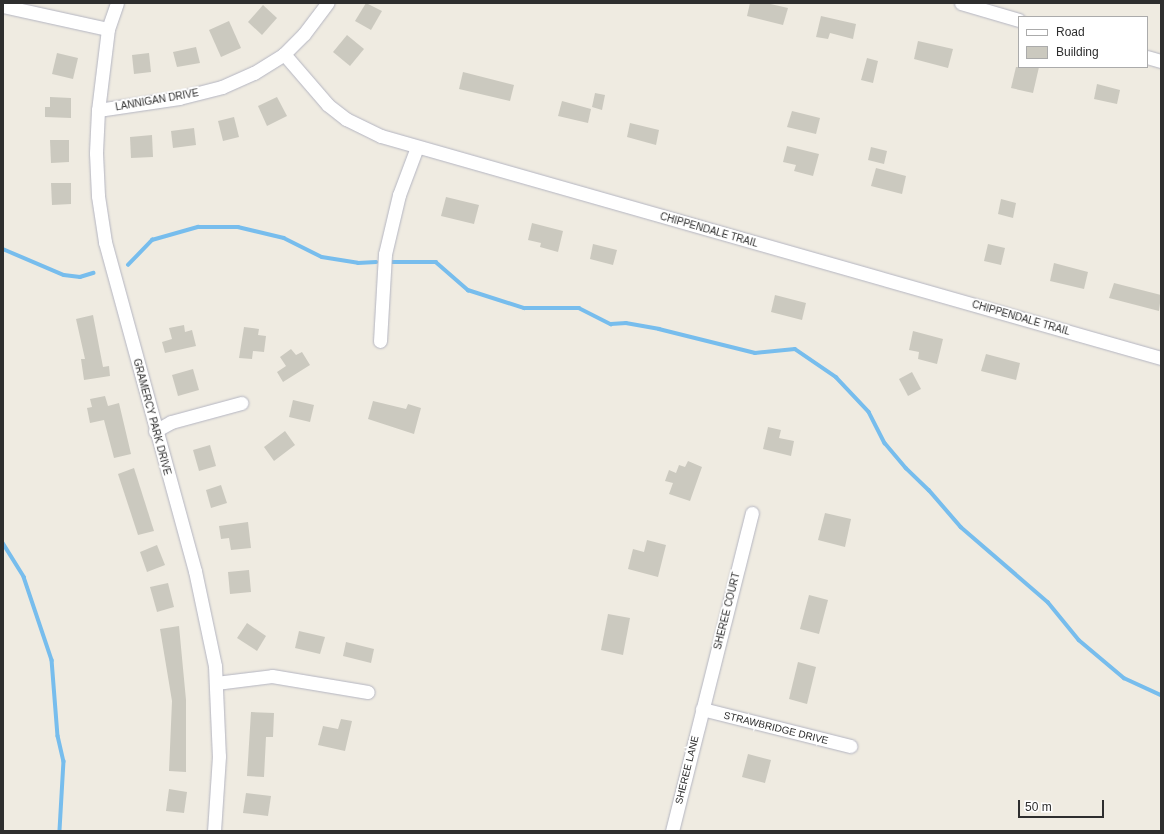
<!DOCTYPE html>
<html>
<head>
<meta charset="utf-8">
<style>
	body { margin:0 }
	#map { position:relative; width:1164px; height:834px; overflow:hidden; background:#efebe1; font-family:Helvetica,sans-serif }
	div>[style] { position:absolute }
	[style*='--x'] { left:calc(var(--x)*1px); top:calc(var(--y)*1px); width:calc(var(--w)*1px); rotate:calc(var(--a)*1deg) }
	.stream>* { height:3.5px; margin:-1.75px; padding:0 1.75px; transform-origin:1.75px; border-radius:1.75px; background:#77bded }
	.building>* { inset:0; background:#cbc9bf }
	.roads { filter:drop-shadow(0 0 1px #b4b5c1) drop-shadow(0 0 1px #b4b5c1) }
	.minor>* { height:13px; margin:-6.5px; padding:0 6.5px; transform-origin:6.5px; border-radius:6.5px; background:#fff }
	span { translate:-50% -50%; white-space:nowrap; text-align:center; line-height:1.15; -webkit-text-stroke:3.5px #fff; paint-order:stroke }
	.street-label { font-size:10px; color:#2e2e2e }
	.frame { position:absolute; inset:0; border:4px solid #2e2e2e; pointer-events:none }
	.legend { position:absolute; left:1018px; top:16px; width:130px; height:52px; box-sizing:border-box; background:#fff; border:1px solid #ababab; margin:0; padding:5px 7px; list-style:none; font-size:12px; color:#2e2e2e }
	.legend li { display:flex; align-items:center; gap:8px; height:20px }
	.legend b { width:20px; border:1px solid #ababab }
	.scale { position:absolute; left:1018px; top:800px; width:86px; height:18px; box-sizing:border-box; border:2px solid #2e2e2e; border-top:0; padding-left:5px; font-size:12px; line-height:14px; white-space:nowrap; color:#2e2e2e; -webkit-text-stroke:3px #fff; paint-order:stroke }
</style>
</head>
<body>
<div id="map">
	<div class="stream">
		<i style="--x:3;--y:249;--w:66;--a:23.1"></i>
		<i style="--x:64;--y:275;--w:16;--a:7"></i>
		<i style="--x:80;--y:277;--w:14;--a:-17"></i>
		<i style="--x:392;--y:262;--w:44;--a:0"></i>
		<i style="--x:436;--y:262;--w:43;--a:41.2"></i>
		<i style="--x:468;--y:290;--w:59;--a:17.8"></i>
		<i style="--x:524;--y:308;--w:55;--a:0"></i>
		<i style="--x:579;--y:308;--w:36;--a:27"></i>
		<i style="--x:611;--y:324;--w:15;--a:-4"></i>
		<i style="--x:626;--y:323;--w:34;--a:10"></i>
		<i style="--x:659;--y:329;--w:99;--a:14"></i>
		<i style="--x:755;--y:353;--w:40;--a:-5.7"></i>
		<i style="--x:795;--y:349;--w:50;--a:34.3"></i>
		<i style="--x:836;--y:377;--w:48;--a:46.7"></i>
		<i style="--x:869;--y:412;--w:35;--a:63"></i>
		<i style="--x:885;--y:443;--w:33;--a:50"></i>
		<i style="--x:906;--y:468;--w:32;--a:44"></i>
		<i style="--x:929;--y:490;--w:49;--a:49.1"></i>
		<i style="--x:961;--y:527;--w:115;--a:40.8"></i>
		<i style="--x:1048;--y:602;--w:49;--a:50.8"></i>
		<i style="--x:1079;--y:640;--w:59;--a:40.2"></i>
		<i style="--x:1124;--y:678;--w:41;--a:24.7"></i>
		<i style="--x:128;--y:265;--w:35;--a:-46"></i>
		<i style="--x:152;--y:240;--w:48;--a:-15.8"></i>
		<i style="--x:198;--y:227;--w:40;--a:0"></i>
		<i style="--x:238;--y:227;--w:47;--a:13.4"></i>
		<i style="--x:284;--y:238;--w:42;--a:26.6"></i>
		<i style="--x:322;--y:257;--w:36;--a:9"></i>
		<i style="--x:358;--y:263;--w:18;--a:-3"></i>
		<i style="--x:3;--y:543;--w:40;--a:58"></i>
		<i style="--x:24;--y:577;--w:88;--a:71.4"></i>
		<i style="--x:52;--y:660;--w:76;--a:85.5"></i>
		<i style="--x:58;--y:736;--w:26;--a:77"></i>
		<i style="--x:64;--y:761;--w:70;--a:93.3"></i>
	</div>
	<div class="building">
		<i style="clip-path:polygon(366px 3px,382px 11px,371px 30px,355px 21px)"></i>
		<i style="clip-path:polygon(750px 3px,766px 3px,788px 8px,783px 25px,747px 16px)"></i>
		<i style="clip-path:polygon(263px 5px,277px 18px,262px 35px,248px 22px)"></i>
		<i style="clip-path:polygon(821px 16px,856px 24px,853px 39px,830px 33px,828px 39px,816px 37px)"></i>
		<i style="clip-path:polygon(229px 21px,241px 48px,221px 57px,209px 30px)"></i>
		<i style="clip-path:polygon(347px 35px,364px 49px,350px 66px,333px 52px)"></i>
		<i style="clip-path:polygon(918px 41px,953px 49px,948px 68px,914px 59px)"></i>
		<i style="clip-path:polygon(196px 47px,200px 63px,177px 67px,173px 52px)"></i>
		<i style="clip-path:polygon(57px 53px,78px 58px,73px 79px,52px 74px)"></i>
		<i style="clip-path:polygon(149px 53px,151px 72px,134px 74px,132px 55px)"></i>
		<i style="clip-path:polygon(867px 58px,878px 61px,873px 83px,861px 80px)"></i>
		<i style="clip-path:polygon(1016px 67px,1039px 67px,1033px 93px,1011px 88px)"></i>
		<i style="clip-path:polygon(463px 72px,514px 85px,510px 101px,459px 89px)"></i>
		<i style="clip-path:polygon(1097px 84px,1120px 90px,1117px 104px,1094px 99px)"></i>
		<i style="clip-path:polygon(595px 93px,605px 95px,602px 110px,592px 107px)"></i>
		<i style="clip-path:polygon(50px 97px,71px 98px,71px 118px,45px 117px,45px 107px,50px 107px)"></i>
		<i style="clip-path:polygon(277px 97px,287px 116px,267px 126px,258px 106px)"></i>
		<i style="clip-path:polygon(562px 101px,591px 109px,588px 123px,558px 116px)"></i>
		<i style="clip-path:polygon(792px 111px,820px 118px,816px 134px,787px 127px)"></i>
		<i style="clip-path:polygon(234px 117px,239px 137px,223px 141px,218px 121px)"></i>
		<i style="clip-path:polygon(630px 123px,659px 130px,656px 145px,627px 137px)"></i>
		<i style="clip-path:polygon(194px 128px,196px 145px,173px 148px,171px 131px)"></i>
		<i style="clip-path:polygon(152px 135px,153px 157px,131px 158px,130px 137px)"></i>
		<i style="clip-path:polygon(50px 140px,69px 140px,69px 162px,51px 163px)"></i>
		<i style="clip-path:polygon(787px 146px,819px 154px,813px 176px,794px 171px,796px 165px,783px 162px)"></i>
		<i style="clip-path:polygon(871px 147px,887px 151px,884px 164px,868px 160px)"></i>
		<i style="clip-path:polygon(876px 168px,906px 176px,902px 194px,871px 186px)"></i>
		<i style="clip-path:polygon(51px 183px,71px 183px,71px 204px,52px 205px)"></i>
		<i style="clip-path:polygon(446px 197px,479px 205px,474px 224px,441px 216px)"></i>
		<i style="clip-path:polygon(1001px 199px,1016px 203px,1013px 218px,998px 214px)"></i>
		<i style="clip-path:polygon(532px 223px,563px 231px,558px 252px,540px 247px,541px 243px,528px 240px)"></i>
		<i style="clip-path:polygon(593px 244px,617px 250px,613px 265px,590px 259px)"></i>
		<i style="clip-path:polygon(988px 244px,1005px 248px,1001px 265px,984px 261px)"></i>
		<i style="clip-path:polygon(1054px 263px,1088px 272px,1084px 289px,1050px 281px)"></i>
		<i style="clip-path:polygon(1114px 283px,1161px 295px,1159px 311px,1109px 298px)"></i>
		<i style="clip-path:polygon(775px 295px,806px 303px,802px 320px,771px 312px)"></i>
		<i style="clip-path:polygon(93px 315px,103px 367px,109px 366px,110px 376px,84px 380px,81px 359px,85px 359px,76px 319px)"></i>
		<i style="clip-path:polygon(184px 325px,185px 332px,192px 330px,196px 346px,165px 353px,162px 342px,172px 339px,169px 328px)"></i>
		<i style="clip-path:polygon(244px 327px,259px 329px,258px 335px,266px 336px,264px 352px,253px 351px,252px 359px,239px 358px)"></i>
		<i style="clip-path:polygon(913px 331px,943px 339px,937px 364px,918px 359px,919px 352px,909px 350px)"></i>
		<i style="clip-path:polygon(291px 349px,296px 355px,302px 352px,310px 365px,283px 382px,277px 372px,286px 366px,280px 357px)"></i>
		<i style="clip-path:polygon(986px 354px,1020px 363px,1016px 380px,981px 371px)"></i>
		<i style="clip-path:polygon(193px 369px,199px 390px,178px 396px,172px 375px)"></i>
		<i style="clip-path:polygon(912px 372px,921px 389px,908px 396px,899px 379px)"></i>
		<i style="clip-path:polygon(105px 396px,108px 406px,119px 403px,131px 454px,114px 458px,104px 420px,90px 423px,87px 408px,92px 407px,90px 399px)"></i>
		<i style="clip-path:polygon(293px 400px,314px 405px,310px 422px,289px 417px)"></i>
		<i style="clip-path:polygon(373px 401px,406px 409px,408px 404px,421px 408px,414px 434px,368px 419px)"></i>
		<i style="clip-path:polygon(768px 427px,781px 430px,779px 438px,794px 441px,791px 456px,763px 449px)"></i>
		<i style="clip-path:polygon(285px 431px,295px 445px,274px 461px,264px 447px)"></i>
		<i style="clip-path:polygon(210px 445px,216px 466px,199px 471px,193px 450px)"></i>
		<i style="clip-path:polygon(688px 461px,702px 467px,690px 501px,669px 494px,673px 483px,665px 481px,669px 470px,676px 473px,679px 465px,685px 467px)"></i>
		<i style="clip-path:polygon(134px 468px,154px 531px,138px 535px,118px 474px)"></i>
		<i style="clip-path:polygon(221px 485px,227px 503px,211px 508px,206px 490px)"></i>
		<i style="clip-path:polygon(825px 513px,851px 519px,845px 547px,818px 540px)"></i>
		<i style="clip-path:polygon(248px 522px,251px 548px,231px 550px,229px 538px,221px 539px,219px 526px)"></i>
		<i style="clip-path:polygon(647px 540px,666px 545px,658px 577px,628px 569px,633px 549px,644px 552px)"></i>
		<i style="clip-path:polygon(157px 545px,165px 565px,147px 572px,140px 552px)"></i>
		<i style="clip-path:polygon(249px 570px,251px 592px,230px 594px,228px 572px)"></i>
		<i style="clip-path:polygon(168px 583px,174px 607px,157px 612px,150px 587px)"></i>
		<i style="clip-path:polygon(809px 595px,828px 600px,819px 634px,800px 629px)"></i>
		<i style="clip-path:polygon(608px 614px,630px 618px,623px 655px,601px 650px)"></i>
		<i style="clip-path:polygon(247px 623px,266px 636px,257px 651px,237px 638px)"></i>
		<i style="clip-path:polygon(179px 626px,186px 700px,186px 772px,169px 771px,172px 701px,160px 629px)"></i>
		<i style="clip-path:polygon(299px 631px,325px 637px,320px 654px,295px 648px)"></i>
		<i style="clip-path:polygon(346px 642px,374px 649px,371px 663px,343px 656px)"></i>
		<i style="clip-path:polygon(798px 662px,816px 667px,807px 704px,789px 699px)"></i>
		<i style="clip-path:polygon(251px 712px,274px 713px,273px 737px,266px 737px,264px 777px,247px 776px)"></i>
		<i style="clip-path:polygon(341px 719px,352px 721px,345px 751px,318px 745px,323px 726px,338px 729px)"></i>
		<i style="clip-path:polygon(748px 754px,771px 760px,765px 783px,742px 777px)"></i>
		<i style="clip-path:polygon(169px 789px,187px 792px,184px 813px,166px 811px)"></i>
		<i style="clip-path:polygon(246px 793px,271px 796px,268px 816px,243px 813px)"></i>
	</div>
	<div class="roads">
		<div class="minor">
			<i style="--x:117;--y:3;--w:28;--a:109"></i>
			<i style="--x:108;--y:29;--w:82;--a:97"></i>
			<i style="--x:98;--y:110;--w:43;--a:92.7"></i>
			<i style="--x:96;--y:153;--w:43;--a:87.3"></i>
			<i style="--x:98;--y:196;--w:47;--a:81.3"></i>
			<i style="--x:105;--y:242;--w:341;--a:74.7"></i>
			<i style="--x:195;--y:571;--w:97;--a:78.1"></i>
			<i style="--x:215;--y:666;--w:90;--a:87.5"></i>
			<i style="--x:219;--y:756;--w:75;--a:93.8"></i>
			<i style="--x:961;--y:3;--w:60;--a:16.3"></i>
			<i style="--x:3;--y:6;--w:107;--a:12.4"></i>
			<i style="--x:284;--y:54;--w:67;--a:49.2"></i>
			<i style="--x:328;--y:105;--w:23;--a:38"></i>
			<i style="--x:346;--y:119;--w:39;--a:26"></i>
			<i style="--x:381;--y:136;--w:811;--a:15.89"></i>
			<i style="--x:1147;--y:57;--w:15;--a:16"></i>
			<i style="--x:98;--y:110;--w:82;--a:-8.4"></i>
			<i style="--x:179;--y:98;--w:44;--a:-14.3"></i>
			<i style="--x:222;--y:87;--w:35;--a:-24"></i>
			<i style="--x:254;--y:73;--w:36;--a:-32"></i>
			<i style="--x:284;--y:54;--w:28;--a:-45"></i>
			<i style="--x:304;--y:34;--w:39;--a:-53"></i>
			<i style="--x:380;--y:341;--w:87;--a:-86.7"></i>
			<i style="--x:385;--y:254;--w:61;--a:-76.7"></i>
			<i style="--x:399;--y:195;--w:51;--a:-69.4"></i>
			<i style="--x:155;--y:431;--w:18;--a:-29"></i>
			<i style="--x:171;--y:422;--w:73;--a:-15.2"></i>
			<i style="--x:216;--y:683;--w:56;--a:-7.1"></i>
			<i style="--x:272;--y:676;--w:97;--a:9.5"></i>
			<i style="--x:702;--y:709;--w:153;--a:14"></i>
			<i style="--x:672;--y:831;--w:328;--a:-75.9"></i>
		</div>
	</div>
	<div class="street-label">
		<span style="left:157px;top:100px;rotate:-10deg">LANNIGAN DRIVE</span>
		<span style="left:709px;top:230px;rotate:16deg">CHIPPENDALE TRAIL</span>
		<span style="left:1021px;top:318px;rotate:16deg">CHIPPENDALE TRAIL</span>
		<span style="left:152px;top:417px;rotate:75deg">GRAMERCY PARK DRIVE</span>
		<span style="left:727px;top:611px;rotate:-76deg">SHEREE COURT</span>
		<span style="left:776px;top:728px;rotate:14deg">STRAWBRIDGE DRIVE</span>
		<span style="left:687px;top:770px;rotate:-76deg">SHEREE LANE</span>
	</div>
	<div class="frame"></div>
	<ul class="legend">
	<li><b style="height:5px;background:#fff"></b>Road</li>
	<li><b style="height:11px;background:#cbc9bf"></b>Building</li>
	</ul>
	<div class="scale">50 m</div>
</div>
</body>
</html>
